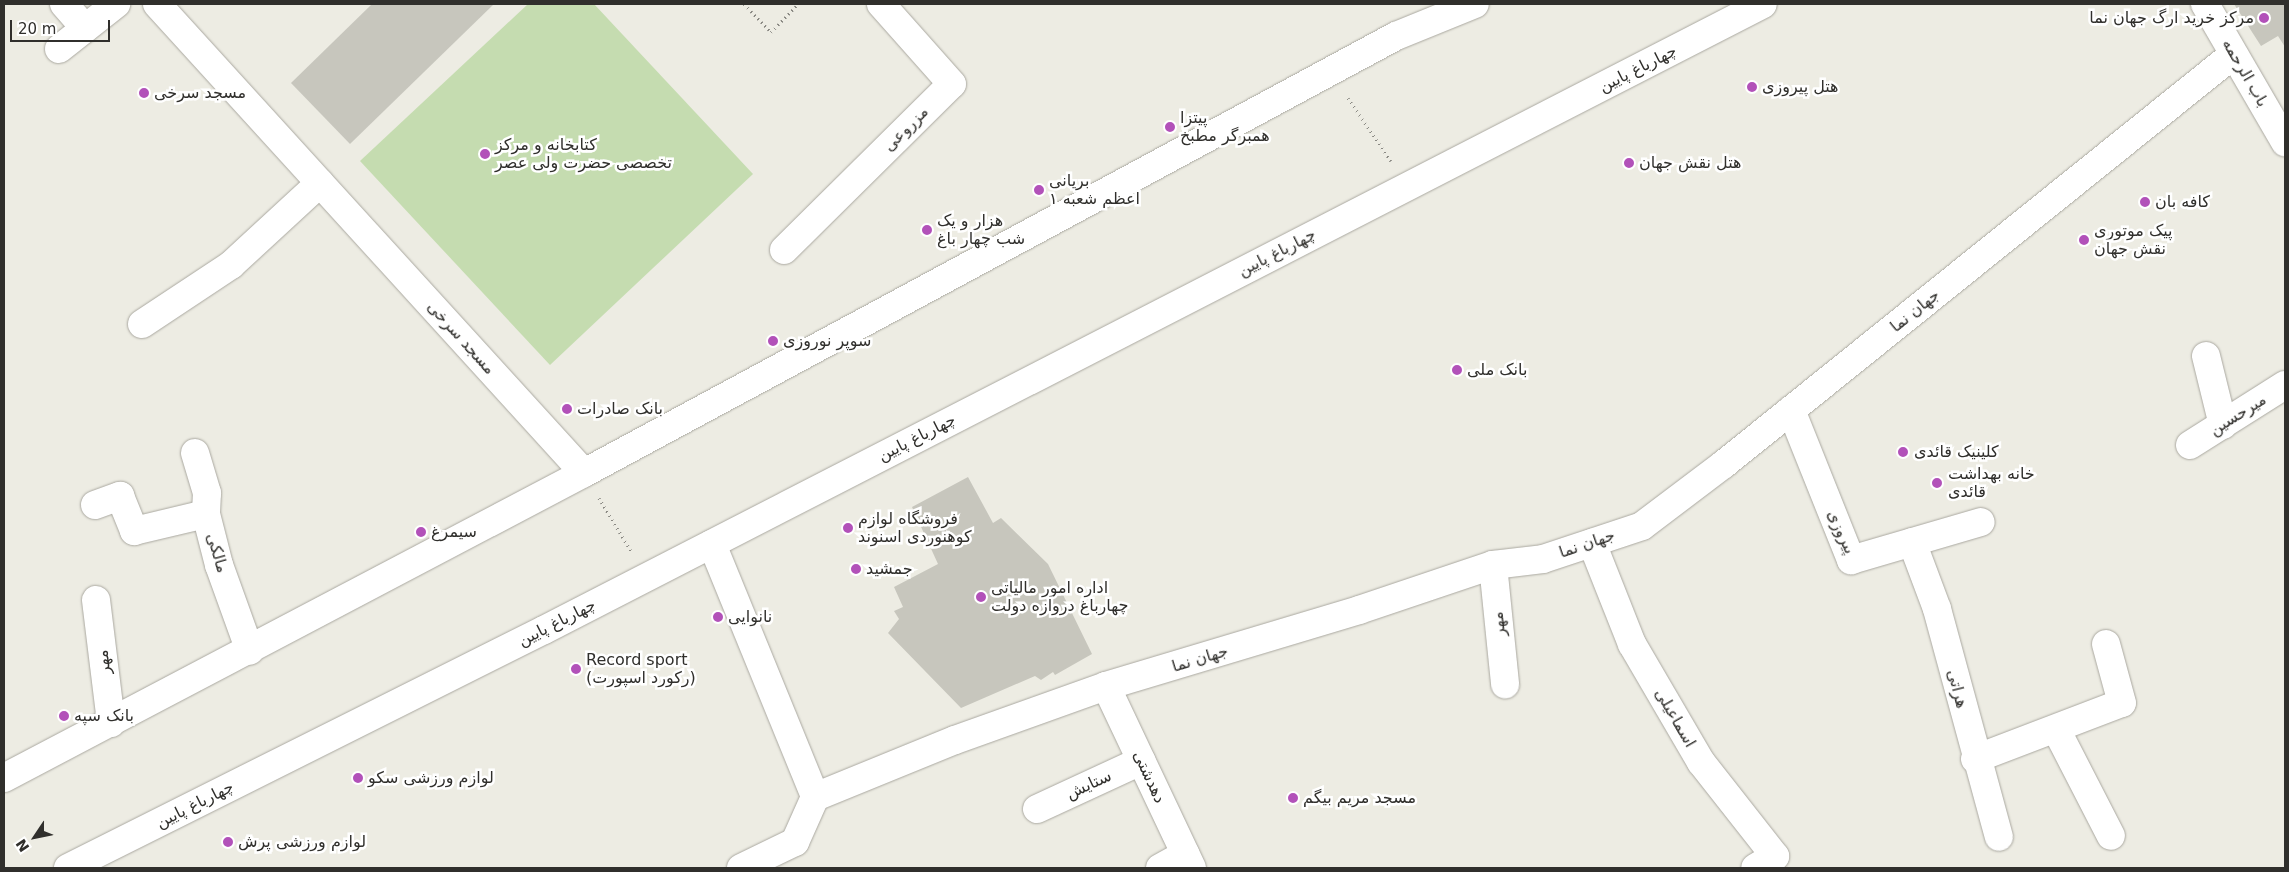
<!DOCTYPE html>
<html>
<head>
<meta charset="utf-8">
<style>
	body { margin:0 }
	#map { position:relative; width:2289px; height:872px; overflow:hidden; background:#edece3; font-family:"DejaVu Sans",Cairo,sans-serif }
	div>[style] { position:absolute }
	[style*='--x'] { left:calc(var(--x)*1px); top:calc(var(--y)*1px); width:calc(var(--w)*1px); rotate:calc(var(--a)*1deg) }
	.green>* { inset:0; background:#c5dcb0 }
	.building>* { inset:0; background:#c7c6bd }
	.path>* { height:3px; margin-top:-1.5px; transform-origin:0; background:repeating-linear-gradient(90deg,#8a8983 0 1px,transparent 0 5px) }
	.roads { filter:drop-shadow(0 0 1px #aaa8a0) drop-shadow(0 0 1px #aaa8a0) }
	.street>* { height:28px; margin:-14px; padding:0 14px; transform-origin:14px; border-radius:14px; background:#fff }
	.secondary>* { height:28px; margin:-14px; padding:0 14px; transform-origin:14px; border-radius:14px; background:#fff }
	.primary>* { height:28px; margin:-14px; padding:0 14px; transform-origin:14px; border-radius:14px; background:#fff }
	.dots>* { width:14px; height:14px; translate:-50% -50%; box-sizing:border-box; border:2px solid #fff; border-radius:50% }
	span { translate:-50% -50%; white-space:nowrap; text-align:center; line-height:1.15; -webkit-text-stroke:5px #fff; paint-order:stroke }
	.poi-label { font-size:16px; color:#302f2c }
	.right { translate:-100% -50%; text-align:right }
	.left { translate:0 -50%; text-align:left }
	.street-label { font-size:16px; color:#302f2c }
	.frame { position:absolute; inset:0; border:5px solid #302f2c; pointer-events:none }
	.north { position:absolute; left:10px; top:812px; width:50px; height:50px; -webkit-text-stroke:4px #fff; paint-order:stroke; rotate:236deg; font-size:14px; font-weight:700; line-height:20px; text-align:center; color:#302f2c }
	.north::after { content:''; display:block; margin:auto; width:18px; height:22px; background:#302f2c; clip-path:polygon(50% 0,100% 100%,50% 72%,0 100%) }
	.scale { position:absolute; left:10px; top:20px; width:100px; height:22px; box-sizing:border-box; border:2px solid #302f2c; border-top:0; padding-left:6px; font-size:15px; line-height:18px; white-space:nowrap; color:#302f2c; -webkit-text-stroke:4px #fff; paint-order:stroke }
</style>
</head>
<body>
<div id="map">
	<div class="green">
		<i style="clip-path:polygon(528px 4px,594px 4px,753px 174px,550px 365px,360px 161px)"></i>
	</div>
	<div class="building">
		<i style="clip-path:polygon(372px 4px,494px 4px,350px 144px,291px 83px)"></i>
		<i style="clip-path:polygon(2234px 4px,2285px 4px,2285px 47px,2278px 36px,2261px 46px)"></i>
		<i style="clip-path:polygon(968px 477px,993px 523px,1001px 518px,1048px 564px,1092px 654px,1055px 675px,1053px 672px,1041px 680px,1035px 676px,961px 708px,888px 633px,899px 619px,894px 611px,903px 607px,894px 587px,938px 564px,912px 507px)"></i>
	</div>
	<div class="path">
		<i style="--x:744;--y:4;--w:39;--a:46"></i>
		<i style="--x:771;--y:32;--w:39;--a:-46"></i>
		<i style="--x:1348;--y:98;--w:76;--a:55.7"></i>
		<i style="--x:599;--y:498;--w:62;--a:58.9"></i>
	</div>
	<div class="roads">
		<div class="street">
			<i style="--x:64;--y:4;--w:32;--a:49"></i>
			<i style="--x:157;--y:4;--w:634;--a:47.68"></i>
			<i style="--x:59;--y:49;--w:73;--a:-38.3"></i>
			<i style="--x:784;--y:250;--w:236;--a:-44.7"></i>
			<i style="--x:952;--y:84;--w:107;--a:-131.6"></i>
			<i style="--x:142;--y:324;--w:107;--a:-33.5"></i>
			<i style="--x:231;--y:265;--w:121;--a:-42.7"></i>
			<i style="--x:2206;--y:356;--w:71;--a:76.2"></i>
			<i style="--x:1791;--y:410;--w:162;--a:68.2"></i>
			<i style="--x:1851;--y:560;--w:135;--a:-16.3"></i>
			<i style="--x:2190;--y:445;--w:112;--a:-32.3"></i>
			<i style="--x:195;--y:453;--w:42;--a:73.3"></i>
			<i style="--x:207;--y:493;--w:21;--a:93"></i>
			<i style="--x:206;--y:514;--w:53;--a:75.7"></i>
			<i style="--x:219;--y:565;--w:91;--a:70.2"></i>
			<i style="--x:95;--y:505;--w:27;--a:-20"></i>
			<i style="--x:120;--y:496;--w:38;--a:68"></i>
			<i style="--x:134;--y:531;--w:74;--a:-13.3"></i>
			<i style="--x:1912;--y:542;--w:72;--a:69.5"></i>
			<i style="--x:1937;--y:609;--w:236;--a:74.8"></i>
			<i style="--x:1592;--y:543;--w:109;--a:68.4"></i>
			<i style="--x:1632;--y:644;--w:137;--a:59.7"></i>
			<i style="--x:1701;--y:762;--w:120;--a:51.8"></i>
			<i style="--x:1775;--y:856;--w:23;--a:149"></i>
			<i style="--x:712;--y:544;--w:273;--a:67.8"></i>
			<i style="--x:1493;--y:565;--w:120;--a:84.2"></i>
			<i style="--x:96;--y:600;--w:124;--a:83"></i>
			<i style="--x:1106;--y:686;--w:201;--a:64.7"></i>
			<i style="--x:2056;--y:729;--w:120;--a:62.8"></i>
			<i style="--x:1975;--y:759;--w:157;--a:-20.9"></i>
			<i style="--x:2122;--y:703;--w:61;--a:-105.2"></i>
			<i style="--x:815;--y:797;--w:151;--a:-22.2"></i>
			<i style="--x:955;--y:740;--w:160;--a:-19.7"></i>
			<i style="--x:1106;--y:686;--w:264;--a:-16.7"></i>
			<i style="--x:1359;--y:610;--w:141;--a:-18.6"></i>
			<i style="--x:1493;--y:565;--w:50;--a:-6.8"></i>
			<i style="--x:1543;--y:559;--w:104;--a:-18.4"></i>
			<i style="--x:1642;--y:526;--w:103;--a:-37.1"></i>
			<i style="--x:1724;--y:464;--w:654;--a:-38.8"></i>
			<i style="--x:1037;--y:809;--w:115;--a:-24.8"></i>
			<i style="--x:741;--y:868;--w:60;--a:-25.7"></i>
			<i style="--x:795;--y:842;--w:49;--a:-66"></i>
			<i style="--x:1160;--y:868;--w:29;--a:-29"></i>
		</div>
		<div class="secondary">
			<i style="--x:2205;--y:4;--w:160;--a:59.9"></i>
		</div>
		<div class="primary">
			<i style="--x:4;--y:778;--w:655;--a:-27.74"></i>
			<i style="--x:584;--y:473;--w:922;--a:-28.29"></i>
			<i style="--x:1396;--y:36;--w:85;--a:-22.1"></i>
			<i style="--x:68;--y:868;--w:532;--a:-26.57"></i>
			<i style="--x:544;--y:630;--w:1370;--a:-27.18"></i>
		</div>
	</div>
	<div class="dots">
		<i style="left:2264px;top:18px;background:#b251b9"></i>
		<i style="left:1752px;top:87px;background:#b251b9"></i>
		<i style="left:144px;top:93px;background:#b251b9"></i>
		<i style="left:1170px;top:127px;background:#b251b9"></i>
		<i style="left:485px;top:154px;background:#b251b9"></i>
		<i style="left:1629px;top:163px;background:#b251b9"></i>
		<i style="left:1039px;top:190px;background:#b251b9"></i>
		<i style="left:2145px;top:202px;background:#b251b9"></i>
		<i style="left:927px;top:230px;background:#b251b9"></i>
		<i style="left:2084px;top:240px;background:#b251b9"></i>
		<i style="left:773px;top:341px;background:#b251b9"></i>
		<i style="left:1457px;top:370px;background:#b251b9"></i>
		<i style="left:567px;top:409px;background:#b251b9"></i>
		<i style="left:1903px;top:452px;background:#b251b9"></i>
		<i style="left:1937px;top:483px;background:#b251b9"></i>
		<i style="left:848px;top:528px;background:#b251b9"></i>
		<i style="left:421px;top:532px;background:#b251b9"></i>
		<i style="left:856px;top:569px;background:#b251b9"></i>
		<i style="left:981px;top:597px;background:#b251b9"></i>
		<i style="left:718px;top:617px;background:#b251b9"></i>
		<i style="left:576px;top:669px;background:#b251b9"></i>
		<i style="left:64px;top:716px;background:#b251b9"></i>
		<i style="left:358px;top:778px;background:#b251b9"></i>
		<i style="left:1293px;top:798px;background:#b251b9"></i>
		<i style="left:228px;top:842px;background:#b251b9"></i>
	</div>
	<div class="poi-label">
		<span class="right" style="left:2254px;top:18px">مرکز خرید ارگ جهان نما</span>
		<span class="left" style="left:1762px;top:87px">هتل پیروزی</span>
		<span class="left" style="left:154px;top:93px">مسجد سرخی</span>
		<span class="left" style="left:1180px;top:127px">پیتزا<br>همبرگر مطبخ</span>
		<span class="left" style="left:495px;top:154px">کتابخانه و مرکز<br>تخصصی حضرت ولی عصر</span>
		<span class="left" style="left:1639px;top:163px">هتل نقش جهان</span>
		<span class="left" style="left:1049px;top:190px">بریانی<br>اعظم شعبه ۱</span>
		<span class="left" style="left:2155px;top:202px">کافه بان</span>
		<span class="left" style="left:937px;top:230px">هزار و یک<br>شب چهار باغ</span>
		<span class="left" style="left:2094px;top:240px">پیک موتوری<br>نقش جهان</span>
		<span class="left" style="left:783px;top:341px">سوپر نوروزی</span>
		<span class="left" style="left:1467px;top:370px">بانک ملی</span>
		<span class="left" style="left:577px;top:409px">بانک صادرات</span>
		<span class="left" style="left:1914px;top:452px">کلینیک قائدی</span>
		<span class="left" style="left:1948px;top:483px">خانه بهداشت<br>قائدی</span>
		<span class="left" style="left:858px;top:528px">فروشگاه لوازم<br>کوهنوردی اسنوند</span>
		<span class="left" style="left:431px;top:532px">سیمرغ</span>
		<span class="left" style="left:866px;top:569px">جمشيد</span>
		<span class="left" style="left:991px;top:597px">اداره امور مالیاتی<br>چهارباغ دروازه دولت</span>
		<span class="left" style="left:728px;top:617px">نانوایی</span>
		<span class="left" style="left:586px;top:669px">Record sport<br>(رکورد اسپورت)</span>
		<span class="left" style="left:74px;top:716px">بانک سپه</span>
		<span class="left" style="left:368px;top:778px">لوازم ورزشی سکو</span>
		<span class="left" style="left:1303px;top:798px">مسجد مریم بیگم</span>
		<span class="left" style="left:238px;top:842px">لوازم ورزشی پرش</span>
	</div>
	<div class="street-label">
		<span style="left:1638px;top:69px;rotate:-27deg">چهارباغ پایین</span>
		<span style="left:2245px;top:73px;rotate:60deg">باب الرحمه</span>
		<span style="left:906px;top:129px;rotate:-45deg">مزروعی</span>
		<span style="left:1277px;top:253px;rotate:-27deg">چهارباغ پایین</span>
		<span style="left:1915px;top:311px;rotate:-39deg">جهان نما</span>
		<span style="left:461px;top:338px;rotate:48deg">مسجد سرخی</span>
		<span style="left:2238px;top:415px;rotate:-32deg">میرحسین</span>
		<span style="left:917px;top:438px;rotate:-27deg">چهارباغ پایین</span>
		<span style="left:1841px;top:532px;rotate:65deg">پیروزی</span>
		<span style="left:1587px;top:544px;rotate:-19deg">جهان نما</span>
		<span style="left:217px;top:553px;rotate:74deg">مالکی</span>
		<span style="left:557px;top:623px;rotate:-27deg">چهارباغ پایین</span>
		<span style="left:1499px;top:624px;rotate:-96deg">مهر</span>
		<span style="left:1200px;top:659px;rotate:-17deg">جهان نما</span>
		<span style="left:104px;top:662px;rotate:-97deg">مهر</span>
		<span style="left:1957px;top:689px;rotate:76deg">هراتی</span>
		<span style="left:1675px;top:718px;rotate:60deg">اسماعیلی</span>
		<span style="left:1149px;top:777px;rotate:65deg">دهدشتی</span>
		<span style="left:1089px;top:785px;rotate:-25deg">ستایش</span>
		<span style="left:195px;top:805px;rotate:-27deg">چهارباغ پایین</span>
	</div>
	<div class="frame"></div>
	<div class="north">N</div>
	<div class="scale">20 m</div>
</div>
</body>
</html>
